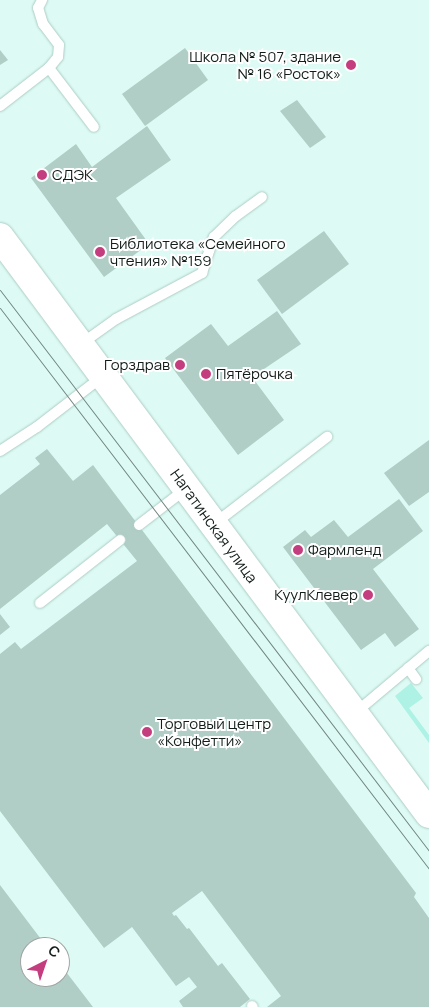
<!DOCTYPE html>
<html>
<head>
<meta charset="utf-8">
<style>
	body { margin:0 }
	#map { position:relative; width:429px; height:1007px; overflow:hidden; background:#ddfbf4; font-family:Manrope,sans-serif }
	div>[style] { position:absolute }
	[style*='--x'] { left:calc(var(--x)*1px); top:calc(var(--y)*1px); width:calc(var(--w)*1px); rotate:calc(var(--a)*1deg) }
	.green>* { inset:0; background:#adf2e5 }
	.building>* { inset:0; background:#b0cdc6 }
	.roads { filter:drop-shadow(0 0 1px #aeccc5) drop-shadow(0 0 1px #aeccc5) }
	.lane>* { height:10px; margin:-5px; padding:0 5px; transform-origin:5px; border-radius:5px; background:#fff }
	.secondary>* { height:28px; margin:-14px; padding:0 14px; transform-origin:14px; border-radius:14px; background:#fff }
	.tram>* { height:1px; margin:-0.5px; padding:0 0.5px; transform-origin:0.5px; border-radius:0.5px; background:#738782 }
	.dots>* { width:14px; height:14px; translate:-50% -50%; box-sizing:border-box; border:2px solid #fff; border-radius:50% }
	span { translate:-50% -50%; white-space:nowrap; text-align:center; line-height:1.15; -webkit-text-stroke:4px #fff; paint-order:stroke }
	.poi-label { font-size:15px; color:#121d1a }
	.right { translate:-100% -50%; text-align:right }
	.left { translate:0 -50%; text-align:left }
	.street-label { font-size:15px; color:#121d1a }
	.north { position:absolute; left:20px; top:937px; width:50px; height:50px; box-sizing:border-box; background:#fff; border:1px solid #a0a5a3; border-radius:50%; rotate:41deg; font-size:14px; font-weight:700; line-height:20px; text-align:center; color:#121d1a }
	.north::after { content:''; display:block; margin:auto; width:18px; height:22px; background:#c43e7f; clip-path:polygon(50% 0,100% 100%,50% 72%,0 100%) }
</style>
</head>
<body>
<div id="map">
	<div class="green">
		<i style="clip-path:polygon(411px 683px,423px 698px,409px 708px,429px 735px,429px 743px,395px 696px)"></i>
	</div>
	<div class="building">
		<i style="clip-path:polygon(185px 48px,208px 80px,145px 126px,122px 94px)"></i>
		<i style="clip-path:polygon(0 50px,8px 60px,0 65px)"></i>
		<i style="clip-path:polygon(297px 100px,326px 137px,310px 148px,280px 111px)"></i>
		<i style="clip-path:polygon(147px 126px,171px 160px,116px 198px,149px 244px,104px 277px,31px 178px,76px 144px,92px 167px)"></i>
		<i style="clip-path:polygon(324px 231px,349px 264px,282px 314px,257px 280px)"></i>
		<i style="clip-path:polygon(277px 311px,301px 344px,252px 377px,284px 420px,238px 455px,165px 358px,211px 324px,228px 346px)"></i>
		<i style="clip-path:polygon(429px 440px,429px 492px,409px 506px,384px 473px)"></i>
		<i style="clip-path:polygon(47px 449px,73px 481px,93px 465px,416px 893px,414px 897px,429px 918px,429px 1007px,267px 1007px,281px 996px,202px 891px,172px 913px,174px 916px,176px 915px,187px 929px,189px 928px,218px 966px,222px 963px,250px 999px,240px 1007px,183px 1007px,179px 1001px,197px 987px,189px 977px,176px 986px,132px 927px,104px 948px,0 811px,0 654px,15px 642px,21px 649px,137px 561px,107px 524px,0 609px,0 495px,40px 464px,35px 458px)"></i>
		<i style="clip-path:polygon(399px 499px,423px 531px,373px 569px,419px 629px,395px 647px,385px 633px,361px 650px,283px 547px,305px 530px,311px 537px,334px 520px,348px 537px)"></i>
		<i style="clip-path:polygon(0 614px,10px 627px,0 635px)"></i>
		<i style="clip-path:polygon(0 885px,47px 947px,30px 947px,30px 977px,60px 977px,60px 964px,93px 1007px,0 1007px)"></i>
	</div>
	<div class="roads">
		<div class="lane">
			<i style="--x:49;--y:68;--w:74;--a:52.7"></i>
			<i style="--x:0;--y:106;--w:62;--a:-37.8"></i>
			<i style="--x:49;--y:68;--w:14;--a:-51"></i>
			<i style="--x:58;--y:57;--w:12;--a:-85"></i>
			<i style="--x:59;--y:45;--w:26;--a:-127"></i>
			<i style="--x:43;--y:24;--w:17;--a:-107"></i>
			<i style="--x:38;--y:8;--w:9;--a:-63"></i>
			<i style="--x:81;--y:344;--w:43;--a:-35.5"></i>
			<i style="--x:116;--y:319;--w:98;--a:-28.1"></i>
			<i style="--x:202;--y:273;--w:38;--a:-72"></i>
			<i style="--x:214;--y:237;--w:30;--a:-44"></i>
			<i style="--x:236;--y:216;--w:32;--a:-36"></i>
			<i style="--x:0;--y:451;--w:44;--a:-33"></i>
			<i style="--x:37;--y:427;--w:83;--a:-37.7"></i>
			<i style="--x:214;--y:524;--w:143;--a:-37.6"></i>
			<i style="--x:139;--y:525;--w:59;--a:-37.5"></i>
			<i style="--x:40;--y:603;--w:102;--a:-38.2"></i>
			<i style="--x:408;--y:668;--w:14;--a:54"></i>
			<i style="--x:355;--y:713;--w:97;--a:-40"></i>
			<i style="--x:252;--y:1006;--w:1;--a:45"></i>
		</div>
		<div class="secondary">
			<i style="--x:0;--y:237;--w:719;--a:53.37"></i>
		</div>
	</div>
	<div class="tram">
		<i style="--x:0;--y:290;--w:706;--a:52.59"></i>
		<i style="--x:0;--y:308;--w:706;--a:52.59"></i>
	</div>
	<div class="dots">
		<i style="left:351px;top:65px;background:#c43e7f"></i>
		<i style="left:42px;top:175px;background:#c43e7f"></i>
		<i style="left:100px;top:252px;background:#c43e7f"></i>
		<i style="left:180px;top:365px;background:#c43e7f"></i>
		<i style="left:206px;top:374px;background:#c43e7f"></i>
		<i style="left:298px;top:550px;background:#c43e7f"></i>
		<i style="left:368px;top:595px;background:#c43e7f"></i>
		<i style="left:147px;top:732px;background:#c43e7f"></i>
	</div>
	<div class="poi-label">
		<span class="right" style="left:341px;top:65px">Школа № 507, здание<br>№ 16 «Росток»</span>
		<span class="left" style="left:52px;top:175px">СДЭК</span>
		<span class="left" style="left:110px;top:252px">Библиотека «Семейного<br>чтения» №159</span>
		<span class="right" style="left:170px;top:365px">Горздрав</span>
		<span class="left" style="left:216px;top:374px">Пятёрочка</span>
		<span class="left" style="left:308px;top:550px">Фармленд</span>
		<span class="right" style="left:358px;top:595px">КуулКлевер</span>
		<span class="left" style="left:157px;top:732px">Торговый центр<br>«Конфетти»</span>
	</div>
	<div class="street-label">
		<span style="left:214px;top:526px;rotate:54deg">Нагатинская улица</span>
	</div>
	<div class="north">С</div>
</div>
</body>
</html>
